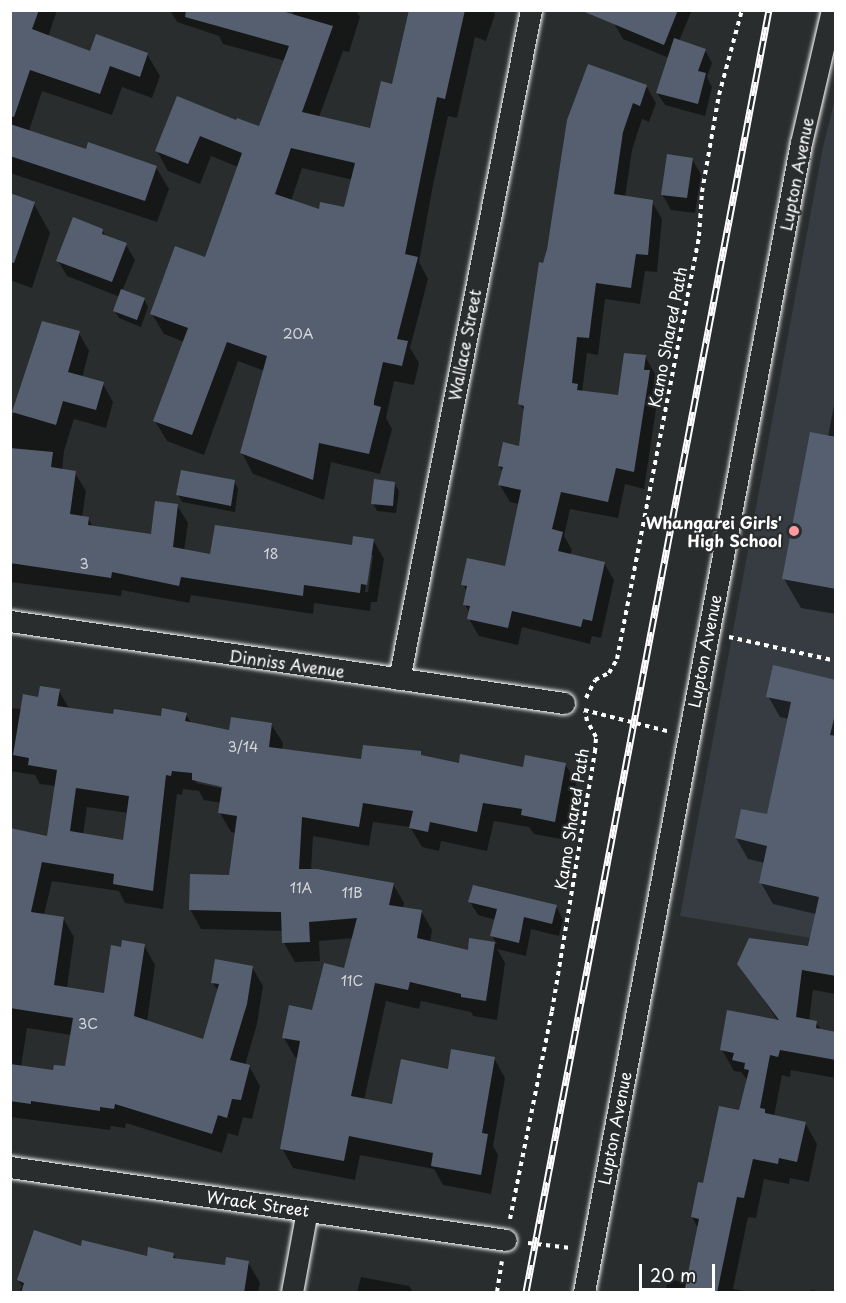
<!DOCTYPE html>
<html>
<head>
<meta charset="utf-8">
<style>
	body { margin:0 }
	#map { position:relative; width:846px; height:1303px; overflow:hidden; background:#2a2d2e; font-family:"Playpen Sans",sans-serif }
	div>[style] { position:absolute }
	[style*='--x'] { left:calc(var(--x)*1px); top:calc(var(--y)*1px); width:calc(var(--w)*1px); rotate:calc(var(--a)*1deg) }
	.built>* { inset:0; background:#373c42 }
	.shadow>* { inset:0; background:#0007 }
	.building>* { inset:0; background:#565f70 }
	.path>* { height:4px; margin-top:-2px; transform-origin:0; background:repeating-linear-gradient(90deg,#fff 0 4.5px,transparent 0 9px) }
	.roads { filter:drop-shadow(0 0 2px #fff) drop-shadow(0 0 2px #fff) }
	.minor>* { height:21px; margin:-10.5px; padding:0 10.5px; transform-origin:10.5px; border-radius:10.5px; background:#2a2d2e }
	.rail>* { height:7px; margin-top:-3.5px; transform-origin:0; background:repeating-linear-gradient(90deg,#2a2d2e 0 14px,#fff 0 28px); box-sizing:border-box; border-block:2px solid #fff }
	.dots>* { width:16px; height:16px; translate:-50% -50%; box-sizing:border-box; border:3px solid #2a2d2e; border-radius:50% }
	span { translate:-50% -50%; white-space:nowrap; text-align:center; line-height:1.15; -webkit-text-stroke:4.5px #2a2d2e; paint-order:stroke }
	.number-label { font-size:14px; color:#d5d7db }
	.number-label span { -webkit-text-stroke-width:0 }
	.street-label { font-size:16px; color:#fff }
	.poi-label { font-size:16px; color:#fff; font-weight:700 }
	.right { translate:-100% -50%; text-align:right }
	.frame { position:absolute; inset:0; border:12px solid #fff; pointer-events:none }
	.scale { position:absolute; left:639px; top:1264px; width:76px; height:27px; box-sizing:border-box; border:3px solid #fff; border-top:0; padding-left:8px; font-size:18px; line-height:21px; white-space:nowrap; color:#fff; -webkit-text-stroke:4px #2a2d2e; paint-order:stroke }
</style>
</head>
<body>
<div id="map">
	<div class="built">
		<i style="clip-path:polygon(835px 99px,835px 942px,680px 916px,823px 147px)"></i>
	</div>
	<div class="shadow">
		<i style="clip-path:polygon(10px 10px,57px 10px,48px 37px,91px 53px,147px 54px,160px 76px,152px 98px,122px 87px,112px 115px,42px 91px,29px 131px,87px 151px,156px 167px,169px 189px,157px 222px,10px 173px)"></i>
		<i style="clip-path:polygon(evenodd,170px 10px,273px 10px,292px 16px,294px 10px,356px 10px,360px 17px,349px 52px,343px 51px,319px 117px,371px 130px,393px 86px,410px 10px,493px 10px,495px 14px,486px 41px,475px 37px,457px 118px,448px 116px,433px 185px,419px 262px,428px 279px,410px 348px,419px 363px,414px 385px,394px 381px,386px 418px,392px 429px,380px 474px,331px 462px,324px 500px,253px 474px,242px 453px,265px 371px,238px 361px,204px 455px,167px 441px,155px 421px,184px 342px,164px 334px,152px 314px,206px 259px,238px 167px,211px 156px,200px 184px,168px 171px,157px 151px,237px 122px,260px 128px,285px 61px,223px 44px,219px 36px,177px 22px,170px 10px,302px 168px,353px 180px,345px 209px,320px 211px,291px 201px,302px 168px)"></i>
		<i style="clip-path:polygon(621px 10px,692px 10px,679px 41px,705px 50px,712px 63px,707px 77px,712px 87px,705px 116px,665px 105px,657px 93px,669px 58px,623px 39px,615px 25px)"></i>
		<i style="clip-path:polygon(646px 86px,656px 103px,649px 122px,642px 119px,632px 150px,625px 197px,652px 202px,662px 219px,657px 272px,645px 271px,640px 304px,605px 299px,598px 355px,587px 353px,582px 392px,620px 397px,645px 356px,655px 374px,654px 381px,659px 389px,644px 489px,625px 484px,618px 518px,570px 509px,564px 536px,572px 550px,570px 555px,604px 563px,614px 580px,601px 638px,592px 636px,590px 644px,522px 627px,518px 645px,479px 636px,469px 619px,470px 614px,465px 604px,467px 592px,463px 584px,506px 568px,519px 504px,510px 502px,500px 485px,503px 472px,499px 466px,520px 448px,525px 412px,520px 404px,569px 121px)"></i>
		<i style="clip-path:polygon(692px 159px,701px 175px,695px 213px,671px 210px,662px 194px)"></i>
		<i style="clip-path:polygon(10px 195px,34px 204px,50px 233px,32px 288px,10px 280px)"></i>
		<i style="clip-path:polygon(102px 230px,107px 238px,126px 245px,135px 260px,122px 291px,144px 299px,148px 307px,141px 327px,119px 318px,115px 311px,120px 297px,67px 276px,58px 261px)"></i>
		<i style="clip-path:polygon(evenodd,43px 323px,79px 333px,89px 351px,82px 378px,103px 384px,113px 402px,106px 428px,74px 419px,64px 451px,62px 471px,75px 473px,86px 491px,82px 517px,88px 518px,93px 527px,152px 536px,177px 505px,188px 523px,184px 551px,212px 556px,353px 547px,373px 540px,384px 559px,377px 602px,371px 602px,370px 611px,314px 603px,313px 614px,191px 595px,189px 603px,122px 590px,121px 596px,10px 582px,10px 424px,43px 323px,370px 555px,373px 555px,368px 592px,365px 592px,370px 555px)"></i>
		<i style="clip-path:polygon(835px 400px,836px 400px,836px 614px,801px 608px,784px 579px,828px 437px)"></i>
		<i style="clip-path:polygon(234px 481px,238px 489px,235px 512px,182px 502px,178px 495px)"></i>
		<i style="clip-path:polygon(394px 483px,399px 491px,396px 513px,377px 511px,373px 503px)"></i>
		<i style="clip-path:polygon(836px 681px,836px 994px,813px 990px,809px 1021px,816px 1022px,821px 1030px,836px 1033px,836px 1078px,791px 1070px,790px 1077px,782px 1075px,774px 1116px,805px 1123px,817px 1144px,809px 1182px,790px 1178px,789px 1184px,764px 1179px,756px 1218px,748px 1217px,733px 1289px,750px 1292px,665px 1292px,668px 1279px,688px 1283px,698px 1228px,692px 1217px,704px 1185px,740px 1112px,748px 1081px,741px 1072px,734px 1071px,722px 1050px,778px 1021px,739px 964px,809px 948px,816px 914px,773px 904px,761px 883px,765px 863px,748px 859px,736px 838px,768px 816px,789px 719px,780px 717px,768px 696px)"></i>
		<i style="clip-path:polygon(evenodd,59px 691px,70px 710px,114px 716px,162px 718px,186px 715px,192px 724px,231px 732px,271px 724px,283px 743px,282px 750px,362px 761px,420px 753px,423px 757px,460px 765px,524px 769px,565px 764px,576px 783px,566px 840px,534px 834px,529px 827px,494px 821px,487px 851px,441px 841px,439px 851px,422px 847px,410px 827px,373px 822px,369px 846px,313px 836px,311px 871px,393px 884px,404px 903px,403px 908px,421px 911px,432px 930px,430px 943px,469px 951px,471px 940px,497px 944px,492px 936px,496px 920px,478px 915px,470px 902px,556px 906px,563px 920px,559px 936px,531px 929px,526px 956px,497px 949px,505px 963px,497px 1020px,473px 1016px,471px 1012px,421px 1001px,419px 1009px,386px 1001px,364px 1100px,393px 1106px,449px 1070px,494px 1058px,505px 1078px,493px 1146px,498px 1155px,491px 1194px,443px 1185px,434px 1169px,360px 1155px,355px 1180px,293px 1168px,282px 1148px,298px 1058px,295px 1057px,284px 1038px,314px 1012px,346px 970px,353px 938px,319px 941px,320px 961px,295px 962px,284px 943px,283px 931px,201px 929px,190px 909px,230px 876px,236px 833px,231px 832px,220px 813px,221px 803px,204px 800px,199px 791px,183px 789px,182px 795px,177px 794px,163px 909px,125px 903px,119px 891px,52px 881px,44px 915px,63px 918px,74px 937px,67px 988px,105px 995px,122px 949px,144px 945px,155px 965px,147px 1022px,204px 1041px,219px 992px,213px 983px,252px 967px,263px 986px,257px 1024px,245px 1065px,249px 1066px,260px 1086px,252px 1119px,243px 1117px,238px 1136px,228px 1133px,222px 1153px,126px 1123px,125px 1128px,111px 1126px,110px 1130px,10px 1117px,10px 831px,48px 838px,56px 786px,40px 784px,35px 775px,10px 771px,10px 708px,22px 709px,39px 698px,59px 691px,196px 780px,229px 787px,229px 790px,196px 783px,196px 780px,59px 691px,87px 807px,128px 813px,124px 842px,83px 835px,87px 807px,59px 691px,27px 1028px,71px 1035px,66px 1068px,54px 1072px,21px 1067px,27px 1028px)"></i>
		<i style="clip-path:polygon(82px 1248px,148px 1258px,173px 1254px,177px 1260px,226px 1267px,248px 1262px,260px 1283px,258px 1292px,19px 1292px,22px 1286px,18px 1280px)"></i>
		<i style="clip-path:polygon(361px 1277px,409px 1286px,413px 1292px,357px 1292px)"></i>
		<i style="clip-path:polygon(811px 1290px,826px 1292px,810px 1292px)"></i>
	</div>
	<div class="building">
		<i style="clip-path:polygon(10px 10px,39px 10px,32px 29px,90px 51px,96px 34px,148px 53px,140px 77px,110px 66px,100px 94px,30px 70px,14px 117px,10px 116px)"></i>
		<i style="clip-path:polygon(evenodd,186px 10px,278px 10px,333px 26px,302px 112px,370px 128px,381px 81px,392px 84px,409px 10px,465px 10px,445px 99px,437px 97px,405px 254px,418px 257px,397px 339px,408px 341px,402px 366px,383px 362px,374px 401px,374px 405px,381px 407px,369px 454px,319px 443px,313px 480px,240px 453px,267px 356px,227px 342px,192px 435px,153px 421px,188px 328px,150px 314px,175px 246px,205px 257px,242px 153px,200px 136px,188px 164px,155px 151px,177px 96px,236px 120px,237px 118px,259px 126px,289px 46px,185px 17px,186px 10px,291px 148px,355px 163px,344px 207px,320px 202px,319px 209px,275px 194px,291px 148px)"></i>
		<i style="clip-path:polygon(580px 10px,678px 10px,664px 45px)"></i>
		<i style="clip-path:polygon(674px 38px,706px 49px,698px 71px,706px 73px,698px 104px,656px 93px)"></i>
		<i style="clip-path:polygon(588px 64px,647px 85px,640px 106px,633px 103px,623px 132px,614px 194px,653px 200px,648px 255px,636px 254px,631px 288px,596px 283px,589px 338px,577px 337px,572px 383px,578px 384px,577px 390px,618px 395px,624px 353px,646px 355px,644px 370px,650px 370px,634px 472px,616px 468px,608px 502px,561px 492px,552px 529px,563px 532px,558px 551px,605px 562px,592px 621px,583px 619px,581px 627px,512px 611px,508px 628px,467px 619px,470px 606px,463px 605px,467px 586px,461px 585px,467px 558px,505px 566px,521px 490px,498px 485px,503px 467px,498px 466px,503px 442px,519px 446px,524px 406px,518px 404px,539px 262px,543px 263px,547px 249px,567px 120px)"></i>
		<i style="clip-path:polygon(10px 124px,86px 149px,88px 142px,157px 166px,145px 201px,10px 156px)"></i>
		<i style="clip-path:polygon(667px 154px,693px 158px,687px 198px,661px 195px)"></i>
		<i style="clip-path:polygon(10px 193px,35px 202px,14px 263px,10px 262px)"></i>
		<i style="clip-path:polygon(73px 217px,103px 229px,102px 234px,127px 243px,112px 282px,56px 261px)"></i>
		<i style="clip-path:polygon(121px 289px,145px 298px,137px 320px,113px 311px)"></i>
		<i style="clip-path:polygon(42px 321px,80px 331px,68px 372px,104px 382px,96px 410px,63px 401px,56px 425px,12px 412px)"></i>
		<i style="clip-path:polygon(810px 432px,836px 437px,836px 589px,782px 579px)"></i>
		<i style="clip-path:polygon(10px 448px,53px 452px,51px 467px,76px 471px,70px 514px,89px 517px,88px 525px,151px 534px,155px 501px,178px 504px,173px 547px,210px 554px,215px 525px,352px 545px,353px 536px,374px 539px,367px 585px,361px 584px,360px 593px,304px 585px,303px 596px,181px 577px,179px 586px,112px 572px,111px 578px,10px 563px)"></i>
		<i style="clip-path:polygon(181px 470px,235px 480px,231px 506px,176px 495px)"></i>
		<i style="clip-path:polygon(374px 479px,395px 482px,393px 506px,371px 504px)"></i>
		<i style="clip-path:polygon(773px 665px,836px 680px,836px 710px,830px 735px,836px 736px,836px 976px,802px 970px,796px 1017px,817px 1021px,816px 1028px,836px 1032px,836px 1060px,780px 1050px,778px 1057px,770px 1055px,760px 1108px,765px 1109px,765px 1113px,806px 1122px,797px 1162px,779px 1158px,778px 1164px,753px 1159px,744px 1198px,737px 1197px,717px 1293px,684px 1293px,699px 1219px,691px 1217px,698px 1182px,703px 1183px,719px 1106px,739px 1110px,749px 1070px,744px 1069px,745px 1063px,732px 1060px,734px 1053px,720px 1050px,727px 1010px,779px 1020px,737px 964px,749px 938px,808px 946px,819px 897px,759px 883px,767px 846px,735px 838px,741px 809px,767px 814px,791px 702px,766px 697px)"></i>
		<i style="clip-path:polygon(evenodd,40px 686px,60px 689px,57px 706px,113px 714px,114px 709px,161px 716px,162px 708px,187px 713px,185px 721px,229px 730px,231px 717px,272px 723px,269px 747px,307px 752px,361px 759px,363px 745px,421px 751px,421px 755px,459px 763px,460px 754px,523px 767px,525px 755px,566px 763px,555px 822px,521px 815px,522px 809px,483px 803px,477px 832px,430px 822px,428px 832px,409px 828px,413px 811px,363px 803px,359px 827px,302px 817px,299px 869px,317px 869px,394px 883px,389px 905px,422px 910px,417px 938px,468px 950px,469px 938px,495px 942px,486px 1001px,461px 997px,461px 994px,410px 982px,408px 990px,375px 983px,351px 1096px,392px 1104px,401px 1059px,448px 1069px,451px 1049px,495px 1057px,482px 1133px,488px 1134px,481px 1175px,431px 1166px,433px 1153px,349px 1136px,344px 1161px,280px 1149px,300px 1041px,282px 1038px,289px 1005px,312px 1010px,324px 963px,344px 968px,357px 918px,309px 922px,310px 942px,282px 943px,281px 912px,189px 910px,190px 874px,229px 875px,237px 816px,218px 813px,222px 787px,192px 780px,192px 773px,172px 771px,171px 776px,166px 775px,153px 891px,113px 884px,114px 874px,42px 862px,31px 912px,64px 917px,54px 985px,104px 993px,111px 945px,121px 947px,122px 940px,145px 944px,134px 1016px,203px 1039px,219px 984px,211px 983px,215px 959px,253px 966px,247px 1004px,230px 1060px,250px 1065px,241px 1100px,232px 1099px,227px 1118px,218px 1115px,212px 1134px,115px 1104px,114px 1109px,100px 1107px,100px 1111px,31px 1101px,31px 1104px,10px 1101px,10px 1064px,53px 1070px,54px 1065px,65px 1066px,73px 1018px,10px 1008px,10px 828px,47px 836px,57px 770px,28px 765px,29px 758px,13px 755px,23px 694px,38px 697px,40px 686px,76px 788px,129px 796px,123px 840px,70px 831px,76px 788px)"></i>
		<i style="clip-path:polygon(473px 885px,557px 905px,552px 924px,524px 917px,519px 943px,490px 936px,497px 909px,468px 902px)"></i>
		<i style="clip-path:polygon(34px 1230px,81px 1246px,82px 1240px,147px 1256px,148px 1247px,174px 1253px,173px 1258px,225px 1265px,226px 1257px,249px 1261px,244px 1293px,21px 1293px,24px 1283px,17px 1280px)"></i>
	</div>
	<div class="path">
		<i style="--x:729;--y:637;--w:110;--a:12.6"></i>
		<i style="--x:586;--y:698;--w:20;--a:-63"></i>
		<i style="--x:595;--y:680;--w:16;--a:-27"></i>
		<i style="--x:609;--y:673;--w:16;--a:-60"></i>
		<i style="--x:617;--y:659;--w:431;--a:-79"></i>
		<i style="--x:699;--y:236;--w:44;--a:-86.1"></i>
		<i style="--x:702;--y:192;--w:98;--a:-80.1"></i>
		<i style="--x:719;--y:95;--w:88;--a:-74.9"></i>
		<i style="--x:584;--y:710;--w:86;--a:14.2"></i>
		<i style="--x:510;--y:1219;--w:212;--a:-78.6"></i>
		<i style="--x:552;--y:1011;--w:263;--a:-80.6"></i>
		<i style="--x:595;--y:752;--w:15;--a:-86"></i>
		<i style="--x:596;--y:737;--w:18;--a:-119"></i>
		<i style="--x:587;--y:721;--w:10;--a:-101"></i>
		<i style="--x:528;--y:1243;--w:43;--a:6.6"></i>
		<i style="--x:497;--y:1292;--w:31;--a:-81"></i>
	</div>
	<div class="roads">
		<div class="minor">
			<i style="--x:10;--y:621;--w:560;--a:8.42"></i>
			<i style="--x:399;--y:679;--w:682;--a:-78.84"></i>
			<i style="--x:10;--y:1167;--w:501;--a:8.37"></i>
			<i style="--x:292;--y:1292;--w:83;--a:-79.6"></i>
			<i style="--x:584;--y:1292;--w:1169;--a:-79.31"></i>
			<i style="--x:801;--y:143;--w:137;--a:-76.9"></i>
		</div>
	</div>
	<div class="rail">
		<i style="--x:526;--y:1292;--w:1305;--a:-79.27"></i>
	</div>
	<div class="dots">
		<i style="left:794px;top:531px;background:#ff9aa2"></i>
	</div>
	<div class="number-label">
		<span style="left:298px;top:334px">20A</span>
		<span style="left:271px;top:554px">18</span>
		<span style="left:84px;top:564px">3</span>
		<span style="left:243px;top:747px">3/14</span>
		<span style="left:301px;top:888px">11A</span>
		<span style="left:352px;top:893px">11B</span>
		<span style="left:352px;top:981px">11C</span>
		<span style="left:88px;top:1024px">3C</span>
	</div>
	<div class="street-label">
		<span style="left:796px;top:174px;rotate:-79deg">Lupton Avenue</span>
		<span style="left:667px;top:337px;rotate:-79deg">Kamo Shared Path</span>
		<span style="left:464px;top:345px;rotate:-79deg">Wallace Street</span>
		<span style="left:704px;top:651px;rotate:-79deg">Lupton Avenue</span>
		<span style="left:287px;top:663px;rotate:8deg">Dinniss Avenue</span>
		<span style="left:571px;top:819px;rotate:-81deg">Kamo Shared Path</span>
		<span style="left:614px;top:1128px;rotate:-79deg">Lupton Avenue</span>
		<span style="left:258px;top:1203px;rotate:8deg">Wrack Street</span>
	</div>
	<div class="poi-label">
		<span class="right" style="left:782px;top:531px">Whangarei Girls'<br>High School</span>
	</div>
	<div class="frame"></div>
	<div class="scale">20 m</div>
</div>
</body>
</html>
